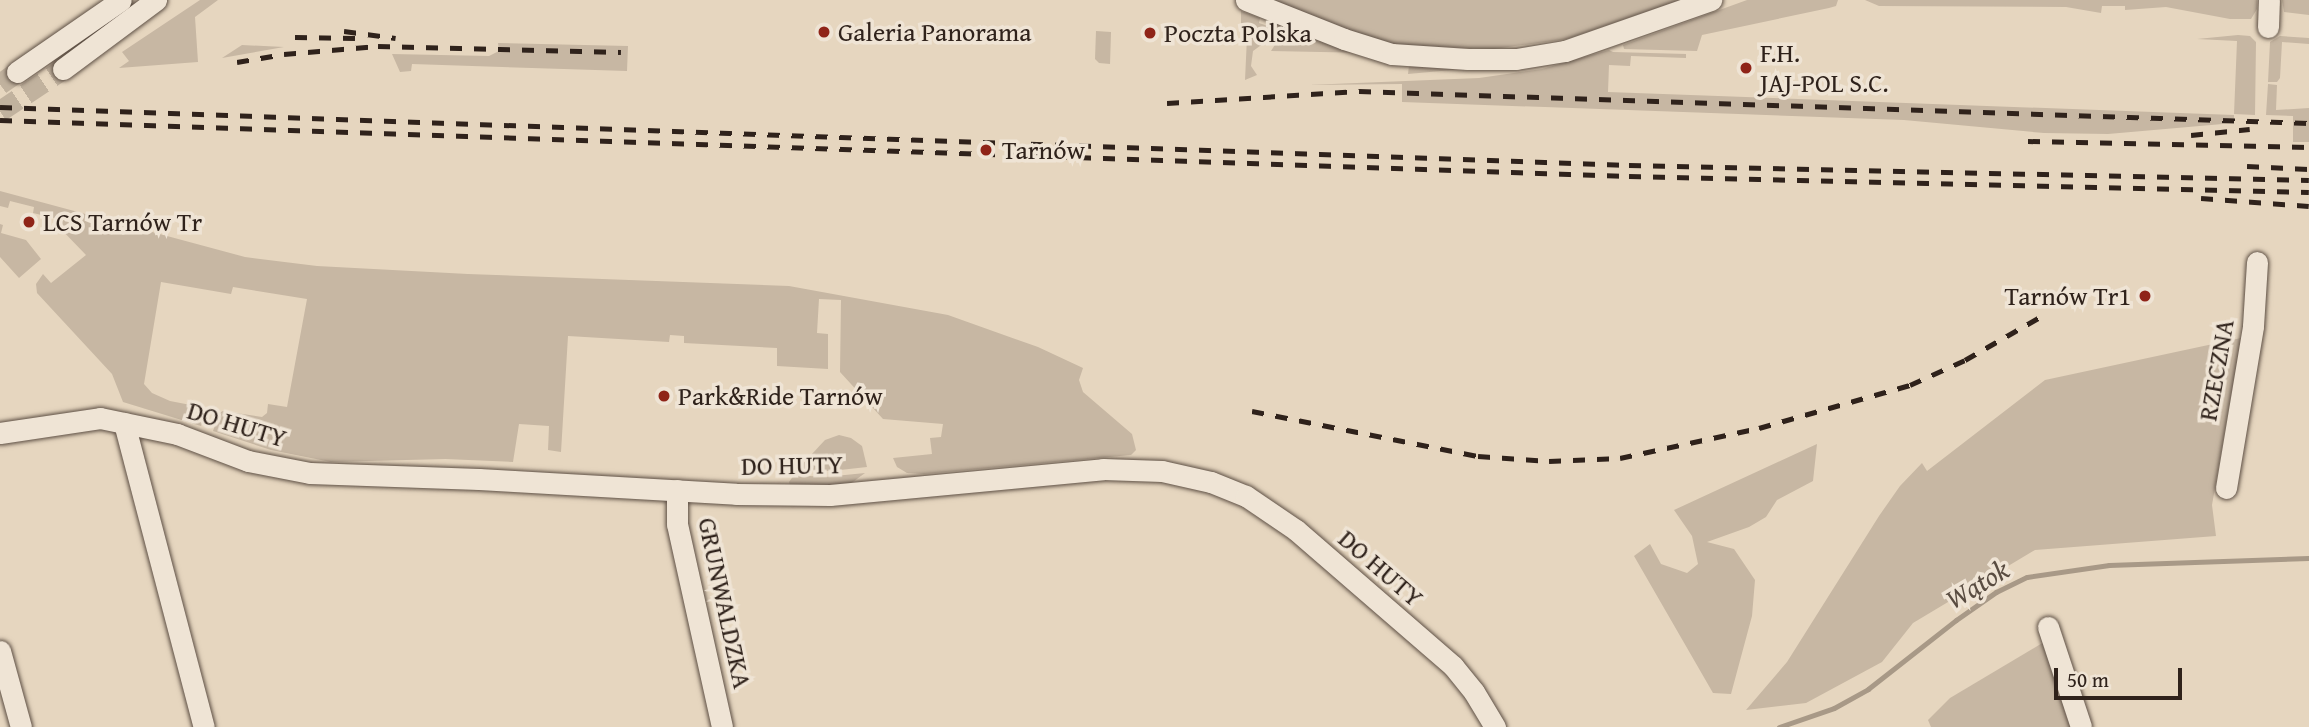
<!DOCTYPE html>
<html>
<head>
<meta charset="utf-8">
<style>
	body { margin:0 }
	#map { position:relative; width:2309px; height:727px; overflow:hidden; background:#e6d6bf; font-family:"Gentium Book Plus",serif }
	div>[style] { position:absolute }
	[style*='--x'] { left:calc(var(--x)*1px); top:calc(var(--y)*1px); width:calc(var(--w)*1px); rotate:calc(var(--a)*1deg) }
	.green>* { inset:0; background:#c7b7a3 }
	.stream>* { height:5px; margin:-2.5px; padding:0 2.5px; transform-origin:2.5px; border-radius:2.5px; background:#a89987 }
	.minor-tunnel>* { height:21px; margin-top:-10.5px; transform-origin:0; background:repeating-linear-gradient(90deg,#c1b29e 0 21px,transparent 0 31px) }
	.roads { filter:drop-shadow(0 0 2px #5d4f44) drop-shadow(0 0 2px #5d4f44) }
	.minor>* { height:21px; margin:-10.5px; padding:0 10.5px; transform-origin:10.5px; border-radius:10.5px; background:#efe4d5 }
	.rail>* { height:5px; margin-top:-2.5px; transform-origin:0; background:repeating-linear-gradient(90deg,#2f221b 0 12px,transparent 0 24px) }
	.dots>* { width:19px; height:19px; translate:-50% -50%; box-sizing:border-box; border:4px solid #efe4d5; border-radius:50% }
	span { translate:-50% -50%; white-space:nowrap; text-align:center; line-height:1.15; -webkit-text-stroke:7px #efe4d5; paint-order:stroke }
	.poi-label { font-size:26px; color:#2f221b }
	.left { translate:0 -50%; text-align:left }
	.right { translate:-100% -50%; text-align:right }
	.street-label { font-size:26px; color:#2f221b }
	.water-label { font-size:28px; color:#594c41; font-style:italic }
	.scale { position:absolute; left:2054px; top:668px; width:128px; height:32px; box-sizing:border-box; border:4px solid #2f221b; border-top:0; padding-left:9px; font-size:21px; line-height:24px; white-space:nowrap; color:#2f221b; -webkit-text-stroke:5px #efe4d5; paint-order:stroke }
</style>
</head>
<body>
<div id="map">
	<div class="green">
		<i style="clip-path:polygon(200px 0,218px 0,195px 17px,198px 62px,119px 68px,129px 61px,122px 52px)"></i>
		<i style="clip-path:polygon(1266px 0,1680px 0,1567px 39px,1494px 49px,1383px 45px)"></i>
		<i style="clip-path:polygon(1747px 0,1838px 0,1836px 6px,1829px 8px,1702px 35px,1697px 51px,1624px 49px,1623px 45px)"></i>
		<i style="clip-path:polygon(1865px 0,2257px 0,2257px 9px,2251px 19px,2230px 19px,2166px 7px,2125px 10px,2125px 6px,2102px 6px,2101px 13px,2066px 7px,1879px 6px)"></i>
		<i style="clip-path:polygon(2282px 0,2309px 0,2309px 15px,2284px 12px)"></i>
		<i style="clip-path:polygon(1241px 11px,1260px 18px,1259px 23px,1271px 27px,1273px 22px,1370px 53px,1271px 51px,1278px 40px,1271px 38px,1253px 51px,1251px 66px,1257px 75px,1245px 80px,1247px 37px,1241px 36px)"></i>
		<i style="clip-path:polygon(1096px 31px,1111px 32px,1110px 64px,1099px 63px,1095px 59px)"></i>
		<i style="clip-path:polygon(2238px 35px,2250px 36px,2256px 42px,2255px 115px,2234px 114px,2237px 41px,2197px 39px)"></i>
		<i style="clip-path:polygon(2280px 36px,2309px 38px,2309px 44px,2282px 42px,2280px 78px,2277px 82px,2268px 82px,2270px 42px)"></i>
		<i style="clip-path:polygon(498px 43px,628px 46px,627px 71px,412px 64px,411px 71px,400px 72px,392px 54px,489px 56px,499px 51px)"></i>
		<i style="clip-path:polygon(242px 45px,284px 47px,222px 58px)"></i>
		<i style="clip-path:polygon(1609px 50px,1613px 52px,1686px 54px,1686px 58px,1631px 56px,1630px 66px,1609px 65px,1608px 92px,2234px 115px,2234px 123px,2108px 134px,2044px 133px,1904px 120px,1402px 102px,1402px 84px,1308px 85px,1479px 78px,1542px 69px)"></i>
		<i style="clip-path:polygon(1409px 65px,1463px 69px,1408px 74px)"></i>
		<i style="clip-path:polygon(2268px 84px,2277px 85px,2276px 110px,2309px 108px,2309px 142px,2293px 142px,2293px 116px,2266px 115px)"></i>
		<i style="clip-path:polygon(0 191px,245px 257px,317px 266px,468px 274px,789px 286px,948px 315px,1038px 347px,1083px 368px,1079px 380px,1083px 392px,1132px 434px,1136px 450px,1131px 455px,924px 474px,907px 473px,897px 467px,893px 458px,932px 454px,930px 438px,941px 437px,943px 424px,883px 419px,840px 372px,841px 300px,819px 299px,817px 333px,828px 334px,828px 369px,777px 366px,777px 348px,684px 343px,684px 336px,670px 335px,669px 342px,568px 336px,561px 452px,548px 450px,549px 426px,519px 424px,513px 462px,445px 459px,331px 462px,271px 450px,213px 431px,219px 413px,223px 411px,262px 417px,267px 413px,268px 404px,287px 407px,307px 299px,233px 287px,231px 294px,161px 282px,144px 384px,152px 393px,170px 401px,201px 407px,205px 415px,201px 426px,123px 402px,112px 374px,37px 293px,36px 284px,43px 274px,51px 283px,86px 255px,57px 225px,58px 219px,33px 213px,34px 207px,10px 201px,8px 208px,0 206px)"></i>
		<i style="clip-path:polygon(0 224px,3px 225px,1px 233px,26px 240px,41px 259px,19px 278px,0 257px)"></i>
		<i style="clip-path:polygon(2241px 338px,2212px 505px,2216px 536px,2035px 550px,1913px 623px,1882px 662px,1806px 703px,1746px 710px,1787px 662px,1879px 516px,1900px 486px,1922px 463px,1927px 471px,2045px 380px)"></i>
		<i style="clip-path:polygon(839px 435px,851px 438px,862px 446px,867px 467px,831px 471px,797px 470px,825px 440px)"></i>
		<i style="clip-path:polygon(1817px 444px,1813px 481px,1777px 500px,1766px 517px,1749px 527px,1707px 542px,1734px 549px,1755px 580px,1752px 616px,1731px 694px,1713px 693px,1634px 556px,1650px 544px,1661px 564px,1687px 573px,1698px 564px,1692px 536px,1674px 510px)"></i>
		<i style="clip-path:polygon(865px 473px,846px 487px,790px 485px,789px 482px,794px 475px,825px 477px)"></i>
		<i style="clip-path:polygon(2044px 642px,2074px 727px,1931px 727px,1928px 720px,1950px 698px)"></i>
	</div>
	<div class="stream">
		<i style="--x:1779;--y:727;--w:58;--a:-19.1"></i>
		<i style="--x:1834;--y:708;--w:39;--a:-29"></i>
		<i style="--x:1868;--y:689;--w:112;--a:-38.1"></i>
		<i style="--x:1956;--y:620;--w:49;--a:-35"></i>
		<i style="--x:1996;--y:592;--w:34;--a:-26"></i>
		<i style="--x:2027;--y:577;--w:83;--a:-8.3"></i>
		<i style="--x:2109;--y:565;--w:200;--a:-2"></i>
	</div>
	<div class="minor-tunnel">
		<i style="--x:0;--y:84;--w:21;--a:-35"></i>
		<i style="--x:0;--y:111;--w:76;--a:-33.7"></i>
	</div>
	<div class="roads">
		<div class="minor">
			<i style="--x:1246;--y:0;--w:105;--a:21.7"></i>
			<i style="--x:1344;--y:39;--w:50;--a:17.4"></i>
			<i style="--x:1392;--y:54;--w:76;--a:3.8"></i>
			<i style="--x:1468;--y:59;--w:48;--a:0"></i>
			<i style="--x:1516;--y:59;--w:50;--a:-9.3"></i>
			<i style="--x:1565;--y:51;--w:155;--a:-19.3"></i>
			<i style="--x:2268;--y:27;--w:27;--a:-88"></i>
			<i style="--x:63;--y:69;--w:116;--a:-36.6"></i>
			<i style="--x:17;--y:72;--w:126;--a:-34.7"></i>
			<i style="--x:124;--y:423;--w:314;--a:75.3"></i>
			<i style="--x:0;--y:433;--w:101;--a:-8.5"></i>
			<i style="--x:100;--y:418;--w:79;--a:11.7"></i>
			<i style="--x:177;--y:434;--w:76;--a:20.8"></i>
			<i style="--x:248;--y:461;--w:63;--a:11"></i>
			<i style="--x:310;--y:473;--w:169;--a:2"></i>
			<i style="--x:479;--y:479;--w:257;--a:3.3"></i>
			<i style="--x:736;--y:494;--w:94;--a:0.6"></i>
			<i style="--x:830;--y:495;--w:274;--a:-5.4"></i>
			<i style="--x:1103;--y:469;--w:59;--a:1.9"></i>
			<i style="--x:1162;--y:471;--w:50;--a:12.7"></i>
			<i style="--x:1211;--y:482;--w:38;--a:22"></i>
			<i style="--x:1246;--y:496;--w:60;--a:34.2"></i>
			<i style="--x:1296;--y:530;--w:208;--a:40.9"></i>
			<i style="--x:1453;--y:666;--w:33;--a:51"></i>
			<i style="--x:1474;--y:692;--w:41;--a:59"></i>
			<i style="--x:2226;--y:488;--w:164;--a:-80.5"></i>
			<i style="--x:2253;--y:326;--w:64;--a:-86.4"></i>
			<i style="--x:677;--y:490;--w:34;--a:90"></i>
			<i style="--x:677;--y:524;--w:208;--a:77.5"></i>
			<i style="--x:2048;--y:627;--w:105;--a:71.7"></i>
			<i style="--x:0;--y:651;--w:79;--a:74.6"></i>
		</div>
	</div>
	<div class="rail">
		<i style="--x:344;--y:31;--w:52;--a:7.7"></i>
		<i style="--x:295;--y:37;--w:60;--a:1"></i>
		<i style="--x:237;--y:62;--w:48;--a:-9.7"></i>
		<i style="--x:284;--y:54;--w:94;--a:-4.9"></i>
		<i style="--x:378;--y:46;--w:243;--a:1.4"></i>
		<i style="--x:1167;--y:103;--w:192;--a:-3.6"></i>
		<i style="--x:1359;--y:91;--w:951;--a:1.93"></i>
		<i style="--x:0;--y:107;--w:1630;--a:2.04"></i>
		<i style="--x:1629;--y:165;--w:680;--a:1.26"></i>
		<i style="--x:0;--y:120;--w:1630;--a:1.97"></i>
		<i style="--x:1629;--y:176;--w:680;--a:1.35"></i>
		<i style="--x:2191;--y:135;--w:59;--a:-5.8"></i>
		<i style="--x:2028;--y:141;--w:281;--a:1.2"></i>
		<i style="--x:2247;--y:166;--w:62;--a:2.8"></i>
		<i style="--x:2201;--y:198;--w:108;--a:4.2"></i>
		<i style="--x:1252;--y:411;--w:230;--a:11.3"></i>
		<i style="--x:1478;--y:456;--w:71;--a:4"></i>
		<i style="--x:1549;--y:461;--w:71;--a:-2.4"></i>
		<i style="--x:1620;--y:458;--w:142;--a:-12.2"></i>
		<i style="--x:1759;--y:428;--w:157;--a:-15.9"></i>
		<i style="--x:1910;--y:385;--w:60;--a:-24.4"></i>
		<i style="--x:1965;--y:360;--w:86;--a:-29.8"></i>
	</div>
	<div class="dots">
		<i style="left:824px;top:32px;background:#8f2418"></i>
		<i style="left:1150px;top:33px;background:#8f2418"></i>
		<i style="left:1746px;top:68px;background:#8f2418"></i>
		<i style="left:986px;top:150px;background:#8f2418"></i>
		<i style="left:29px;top:222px;background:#8f2418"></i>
		<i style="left:2145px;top:296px;background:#8f2418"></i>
		<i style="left:664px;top:396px;background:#8f2418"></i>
	</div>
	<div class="poi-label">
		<span class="left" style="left:838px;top:32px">Galeria Panorama</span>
		<span class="left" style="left:1164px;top:33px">Poczta Polska</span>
		<span class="left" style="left:1760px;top:68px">F.H.<br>JAJ-POL S.C.</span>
		<span class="left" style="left:1002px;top:150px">Tarnów</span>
		<span class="left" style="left:43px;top:222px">LCS Tarnów Tr</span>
		<span class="right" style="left:2131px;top:296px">Tarnów Tr1</span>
		<span class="left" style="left:678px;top:396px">Park&amp;Ride Tarnów</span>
	</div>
	<div class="street-label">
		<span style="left:2216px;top:370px;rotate:-80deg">RZECZNA</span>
		<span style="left:237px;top:424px;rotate:17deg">DO HUTY</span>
		<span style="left:792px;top:465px;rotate:-1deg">DO HUTY</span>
		<span style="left:1381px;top:568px;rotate:41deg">DO HUTY</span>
		<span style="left:725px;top:603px;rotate:78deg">GRUNWALDZKA</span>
	</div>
	<div class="water-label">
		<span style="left:1977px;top:584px;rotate:-31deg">Wątok</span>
	</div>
	<div class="scale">50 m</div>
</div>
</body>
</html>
